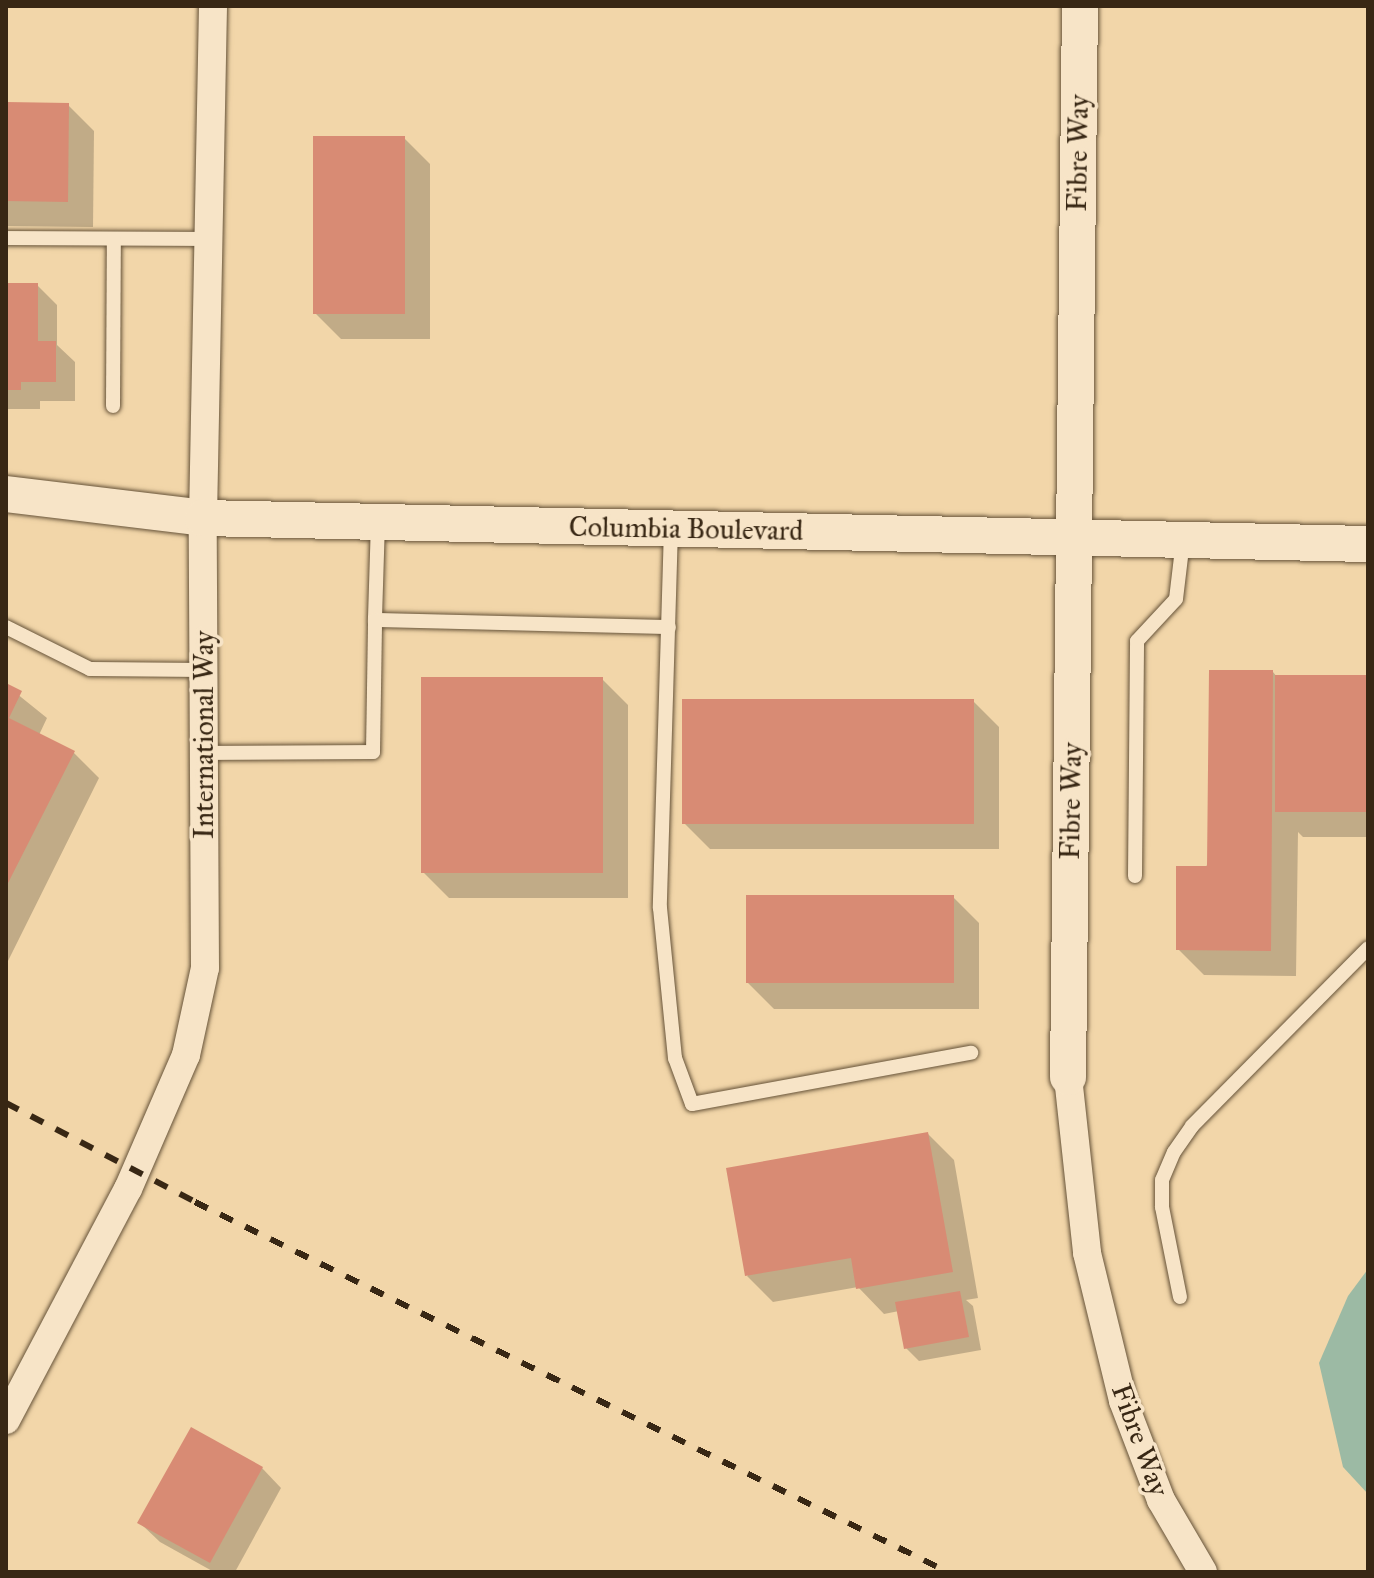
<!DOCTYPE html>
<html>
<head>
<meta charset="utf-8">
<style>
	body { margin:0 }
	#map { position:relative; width:1374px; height:1578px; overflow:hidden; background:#f2d6a9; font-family:"IM FELL Great Primer",serif }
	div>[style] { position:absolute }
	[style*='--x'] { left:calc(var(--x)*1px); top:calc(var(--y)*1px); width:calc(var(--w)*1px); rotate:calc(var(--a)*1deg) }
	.water>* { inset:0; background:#9cbaa4 }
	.shadow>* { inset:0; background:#0003 }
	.building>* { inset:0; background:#d88b74 }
	.roads { filter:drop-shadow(0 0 2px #665339) drop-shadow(0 0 2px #665339) }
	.service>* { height:14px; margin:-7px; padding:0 7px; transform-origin:7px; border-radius:7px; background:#f7e4c7 }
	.minor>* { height:28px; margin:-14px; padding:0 14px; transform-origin:14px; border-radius:14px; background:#f7e4c7 }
	.tertiary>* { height:36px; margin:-18px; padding:0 18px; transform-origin:18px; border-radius:18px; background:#f7e4c7 }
	.rail>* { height:6px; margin-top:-3px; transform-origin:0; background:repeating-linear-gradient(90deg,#382714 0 14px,transparent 0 28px) }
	span { translate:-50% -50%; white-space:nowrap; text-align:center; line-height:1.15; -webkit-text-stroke:7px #f7e4c7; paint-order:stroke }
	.street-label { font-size:28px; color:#382714 }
	.frame { position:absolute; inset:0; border:8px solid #382714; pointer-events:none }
</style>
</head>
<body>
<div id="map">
	<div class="water">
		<i style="clip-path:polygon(1368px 1269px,1368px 1494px,1343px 1467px,1319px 1363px,1348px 1296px)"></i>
	</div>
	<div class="shadow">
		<i style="clip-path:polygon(6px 104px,68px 105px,94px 131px,93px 227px,6px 226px)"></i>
		<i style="clip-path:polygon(404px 138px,430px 164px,430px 339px,341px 339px,315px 313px)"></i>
		<i style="clip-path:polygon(6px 285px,37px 285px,57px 305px,57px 345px,75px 362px,75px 401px,40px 401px,40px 409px,6px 409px)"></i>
		<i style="clip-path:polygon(1273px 672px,1277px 677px,1368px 677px,1368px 837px,1303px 837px,1298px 832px,1296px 976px,1204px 975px,1178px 949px)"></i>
		<i style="clip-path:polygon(602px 679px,628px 705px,628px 898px,449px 898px,423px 872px)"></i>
		<i style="clip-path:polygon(6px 685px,47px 718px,39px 735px,73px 752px,99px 778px,7px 963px)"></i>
		<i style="clip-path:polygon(973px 701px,999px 727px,999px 849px,710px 849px,684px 823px)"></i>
		<i style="clip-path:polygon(953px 897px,979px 923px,979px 1009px,774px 1009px,748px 983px)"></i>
		<i style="clip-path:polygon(928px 1134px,954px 1160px,978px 1298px,966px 1300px,973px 1306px,981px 1350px,919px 1361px,906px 1348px,899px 1311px,884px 1314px,858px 1287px,773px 1302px,747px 1276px)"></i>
		<i style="clip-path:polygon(262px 1468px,281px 1488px,235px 1572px,214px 1572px,160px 1542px,140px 1523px)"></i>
	</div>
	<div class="building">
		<i style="clip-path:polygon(6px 102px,69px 103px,68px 202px,6px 201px)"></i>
		<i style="clip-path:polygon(313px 136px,405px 136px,405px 314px,313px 314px)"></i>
		<i style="clip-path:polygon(6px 283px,38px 283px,38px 341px,56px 341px,56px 382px,21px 382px,21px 390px,6px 390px)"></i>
		<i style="clip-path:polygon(1209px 670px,1273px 670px,1271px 951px,1176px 950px,1176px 866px,1207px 866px)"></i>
		<i style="clip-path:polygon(1275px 675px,1368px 675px,1368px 812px,1275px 812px)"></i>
		<i style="clip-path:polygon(421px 677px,603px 677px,603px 873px,421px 873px)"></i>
		<i style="clip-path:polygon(6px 683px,22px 691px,9px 718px,75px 751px,6px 887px)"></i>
		<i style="clip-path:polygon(682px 699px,974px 699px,974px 824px,682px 824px)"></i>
		<i style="clip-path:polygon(746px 895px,954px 895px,954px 983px,746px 983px)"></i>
		<i style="clip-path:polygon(928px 1132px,953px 1272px,856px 1289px,851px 1258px,745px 1276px,726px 1168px)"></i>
		<i style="clip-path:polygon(960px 1291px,969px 1337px,904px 1349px,895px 1302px)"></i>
		<i style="clip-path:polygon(191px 1427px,263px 1467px,210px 1563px,137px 1523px)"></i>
	</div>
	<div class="roads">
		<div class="service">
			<i style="--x:6;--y:238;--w:203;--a:0.3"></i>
			<i style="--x:113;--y:406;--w:167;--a:-89.7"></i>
			<i style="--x:378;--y:522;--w:98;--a:91.8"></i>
			<i style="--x:375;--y:620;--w:294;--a:1.4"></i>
			<i style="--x:671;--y:528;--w:380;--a:91.7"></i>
			<i style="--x:660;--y:908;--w:151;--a:84.3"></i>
			<i style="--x:675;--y:1058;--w:49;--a:69.7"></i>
			<i style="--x:692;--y:1104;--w:284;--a:-10.4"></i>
			<i style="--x:6;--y:627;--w:94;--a:26.6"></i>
			<i style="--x:90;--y:669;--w:114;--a:0.5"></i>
			<i style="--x:204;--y:753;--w:169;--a:-0.3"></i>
			<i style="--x:373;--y:752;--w:132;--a:-89.1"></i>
			<i style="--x:1135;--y:876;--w:235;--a:-89.5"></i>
			<i style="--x:1137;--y:641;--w:57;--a:-47.1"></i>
			<i style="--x:1176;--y:599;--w:59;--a:-83.2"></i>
			<i style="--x:1180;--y:1297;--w:92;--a:-101.3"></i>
			<i style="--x:1162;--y:1207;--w:27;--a:-90"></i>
			<i style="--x:1162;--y:1180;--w:30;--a:-67"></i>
			<i style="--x:1174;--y:1152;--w:32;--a:-55"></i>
			<i style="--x:1192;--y:1126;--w:250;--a:-45.3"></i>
		</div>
		<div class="minor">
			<i style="--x:1068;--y:1077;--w:177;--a:83.8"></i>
			<i style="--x:1087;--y:1253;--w:152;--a:76.3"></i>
			<i style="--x:1123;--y:1401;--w:106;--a:69"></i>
			<i style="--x:1161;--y:1500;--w:83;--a:59.7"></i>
			<i style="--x:6;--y:1420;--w:261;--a:-62.2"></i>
			<i style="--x:128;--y:1189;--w:146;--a:-66.6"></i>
			<i style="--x:186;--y:1055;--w:89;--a:-77.7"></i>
			<i style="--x:205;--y:968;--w:450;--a:-90.3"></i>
			<i style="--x:203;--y:518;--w:512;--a:-88.88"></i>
		</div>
		<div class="tertiary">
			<i style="--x:6;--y:494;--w:198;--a:6.9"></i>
			<i style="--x:203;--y:518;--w:1165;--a:1.28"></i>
			<i style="--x:1068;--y:1077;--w:1071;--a:-89.36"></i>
		</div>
	</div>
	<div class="rail">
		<i style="--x:6;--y:1103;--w:213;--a:27.6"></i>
		<i style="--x:195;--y:1202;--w:839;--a:26.17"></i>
	</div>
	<div class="street-label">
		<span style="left:1078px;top:153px;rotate:-89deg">Fibre Way</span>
		<span style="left:686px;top:529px;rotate:1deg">Columbia Boulevard</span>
		<span style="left:204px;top:735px;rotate:-90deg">International Way</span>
		<span style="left:1071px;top:801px;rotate:-89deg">Fibre Way</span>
		<span style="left:1140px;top:1440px;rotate:70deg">Fibre Way</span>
	</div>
	<div class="frame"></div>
</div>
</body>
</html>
